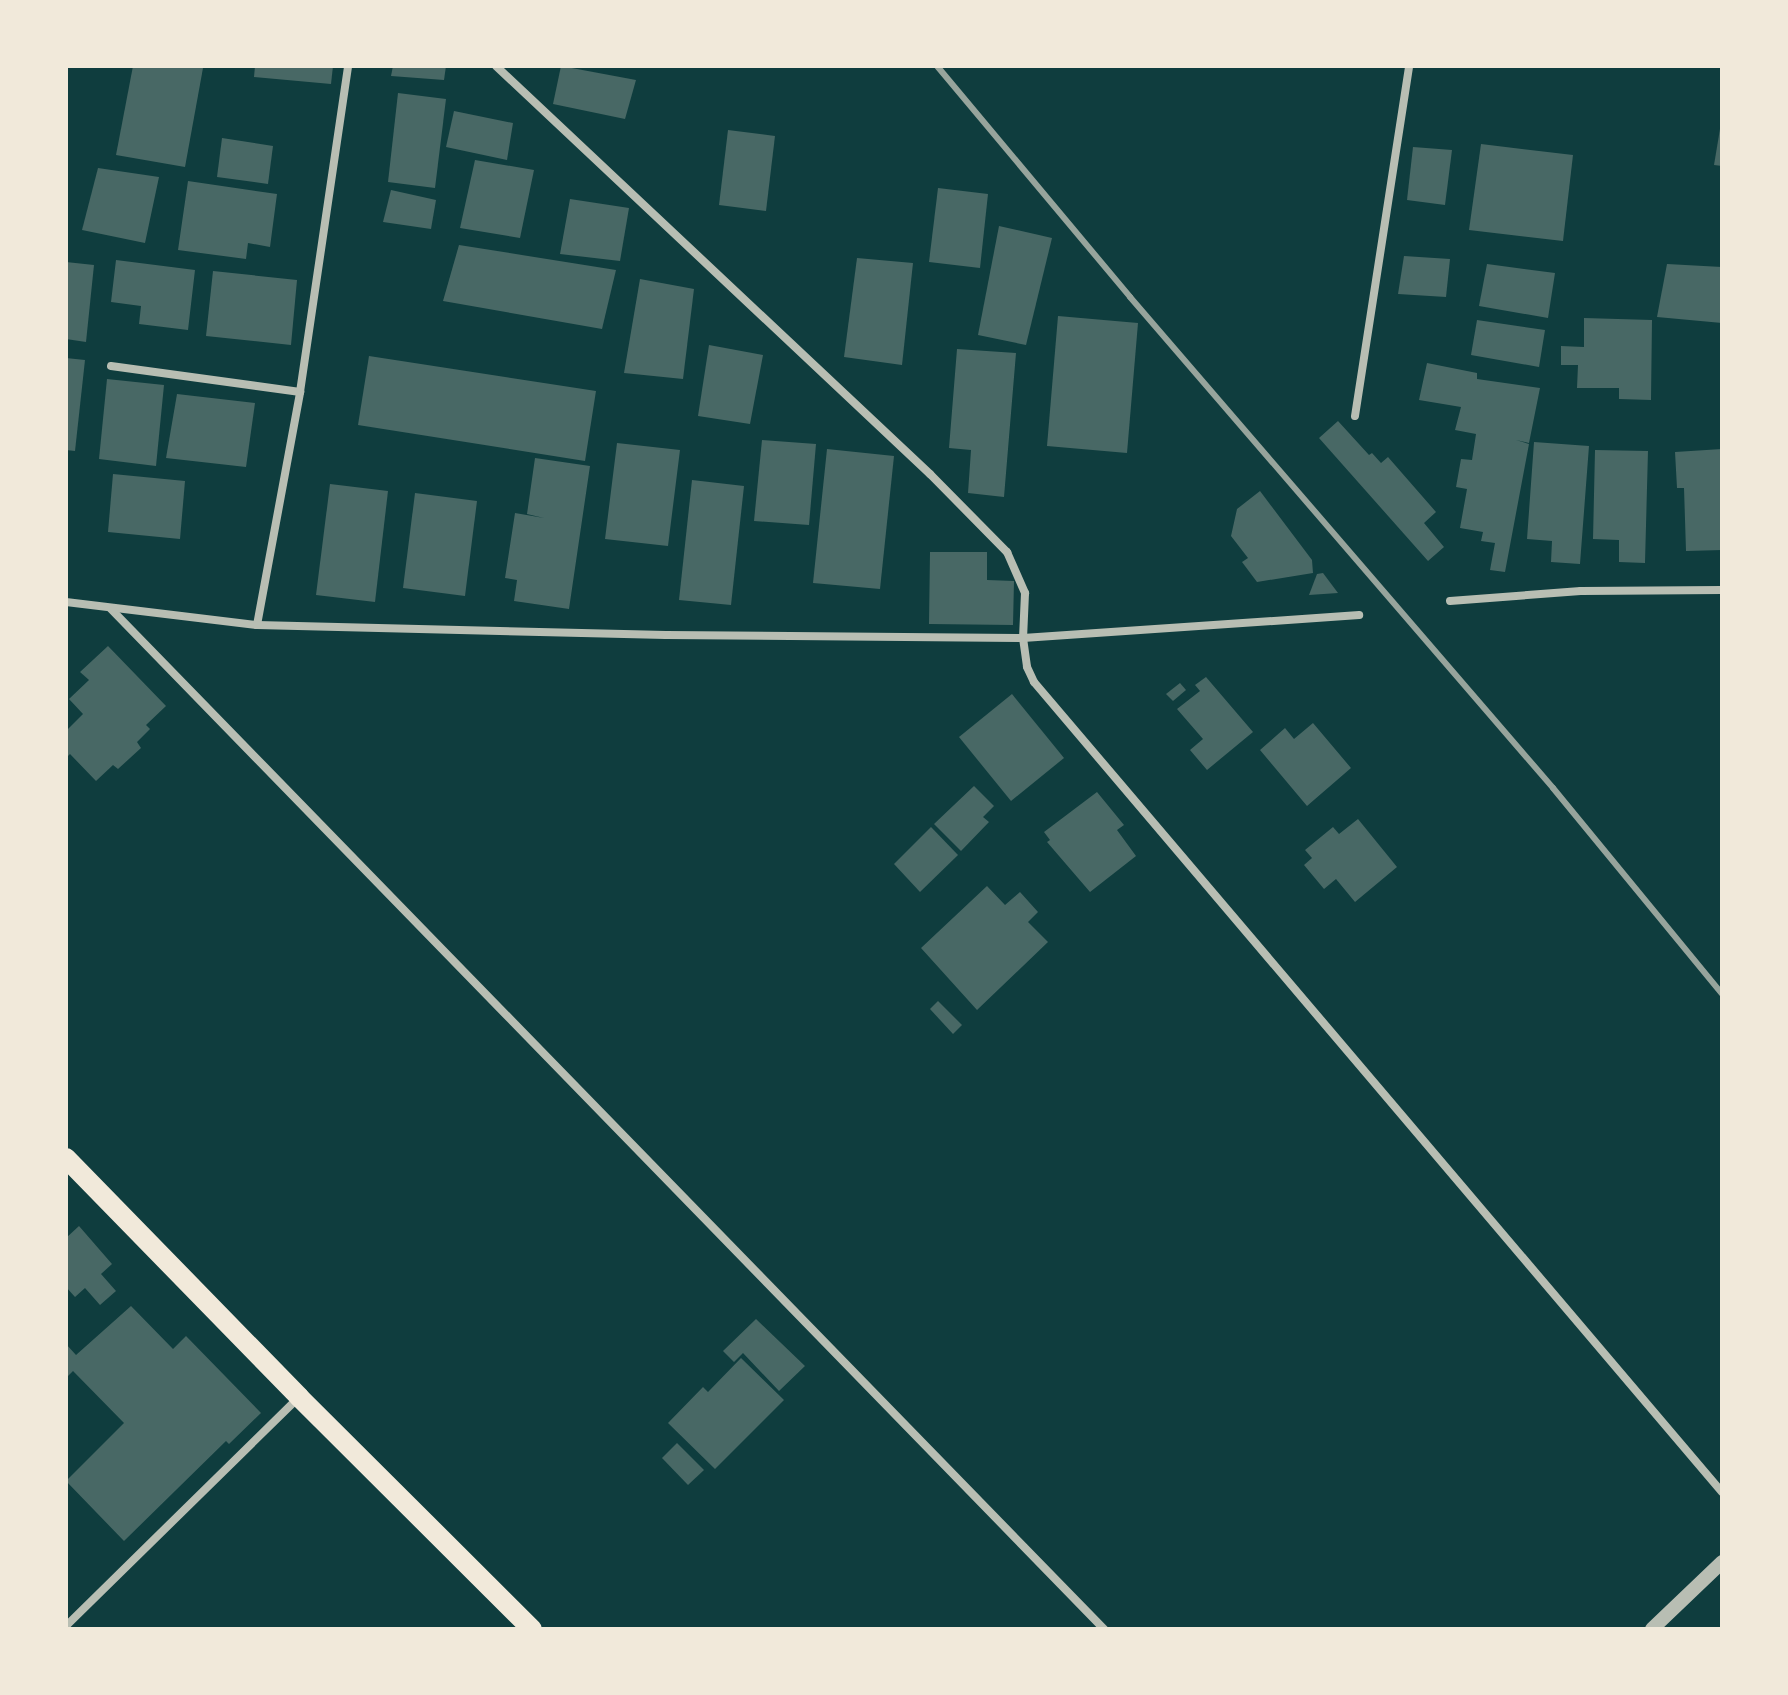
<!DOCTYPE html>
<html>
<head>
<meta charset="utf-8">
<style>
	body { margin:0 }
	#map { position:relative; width:1788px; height:1695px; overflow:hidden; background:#0f3d3e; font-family:"Space Grotesk",sans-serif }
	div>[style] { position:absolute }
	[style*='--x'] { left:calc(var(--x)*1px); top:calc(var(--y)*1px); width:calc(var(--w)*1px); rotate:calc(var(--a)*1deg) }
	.building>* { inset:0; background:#486865 }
	.minor>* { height:8px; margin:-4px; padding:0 4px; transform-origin:4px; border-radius:4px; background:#b8beb3 }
	.tertiary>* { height:14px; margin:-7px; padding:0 7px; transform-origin:7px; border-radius:7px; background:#b8beb3 }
	.primary>* { height:20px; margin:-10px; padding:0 10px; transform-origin:10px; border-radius:10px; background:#f1e9da }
	.rail>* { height:6px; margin:-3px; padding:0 3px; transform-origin:3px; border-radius:3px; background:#97a49c }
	span { translate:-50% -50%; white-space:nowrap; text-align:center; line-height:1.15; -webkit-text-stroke:6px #f1e9da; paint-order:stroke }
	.frame { position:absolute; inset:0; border:68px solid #f1e9da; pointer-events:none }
</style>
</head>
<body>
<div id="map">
	<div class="building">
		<i style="clip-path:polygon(133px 66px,203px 68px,185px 167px,116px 155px)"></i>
		<i style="clip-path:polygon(255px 66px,333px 66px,331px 84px,254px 77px)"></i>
		<i style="clip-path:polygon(393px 66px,446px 66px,444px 80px,391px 76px)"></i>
		<i style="clip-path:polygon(561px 66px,636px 80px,625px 119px,553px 104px)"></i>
		<i style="clip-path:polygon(398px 93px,446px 99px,435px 188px,388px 182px)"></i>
		<i style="clip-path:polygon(454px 111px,513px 123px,507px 160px,446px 147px)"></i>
		<i style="clip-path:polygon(1720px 129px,1722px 129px,1722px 166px,1714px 165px)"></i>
		<i style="clip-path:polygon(728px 130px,775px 136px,766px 211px,719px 205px)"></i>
		<i style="clip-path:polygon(222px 138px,273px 146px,268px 184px,217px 177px)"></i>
		<i style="clip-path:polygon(1481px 144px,1573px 155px,1563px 241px,1469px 230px)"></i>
		<i style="clip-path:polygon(1413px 147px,1452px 150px,1445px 205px,1407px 200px)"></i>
		<i style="clip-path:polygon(475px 160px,534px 170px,520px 238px,460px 228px)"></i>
		<i style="clip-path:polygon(98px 168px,159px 177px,145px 243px,82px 230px)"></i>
		<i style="clip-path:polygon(188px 181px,277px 194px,270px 247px,248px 243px,246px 259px,178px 250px)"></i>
		<i style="clip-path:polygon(938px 188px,988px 194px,980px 268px,929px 262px)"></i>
		<i style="clip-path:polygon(391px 190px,436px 200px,431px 229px,383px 222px)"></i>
		<i style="clip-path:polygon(570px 199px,629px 208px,620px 261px,560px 254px)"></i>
		<i style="clip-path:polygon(999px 226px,1052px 238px,1026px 345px,978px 335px)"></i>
		<i style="clip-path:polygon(459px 245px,616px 270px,602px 329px,443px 301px)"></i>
		<i style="clip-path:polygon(1404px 256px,1450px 259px,1446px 297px,1398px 294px)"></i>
		<i style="clip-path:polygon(857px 258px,913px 263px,902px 365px,844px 357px)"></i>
		<i style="clip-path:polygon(116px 260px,195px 270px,188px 330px,139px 324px,141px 306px,111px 302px)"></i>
		<i style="clip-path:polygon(66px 262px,94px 265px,86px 342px,66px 339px)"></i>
		<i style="clip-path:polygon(1487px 264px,1555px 273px,1548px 318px,1479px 306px)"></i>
		<i style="clip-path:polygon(1667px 264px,1722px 267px,1722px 323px,1657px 317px)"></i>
		<i style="clip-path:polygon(213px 271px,297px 280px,291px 345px,206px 336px)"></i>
		<i style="clip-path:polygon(640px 279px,694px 289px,683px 379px,624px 373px)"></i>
		<i style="clip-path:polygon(1058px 316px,1138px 323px,1127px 453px,1047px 446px)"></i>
		<i style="clip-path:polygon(1584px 318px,1652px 320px,1651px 400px,1619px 399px,1619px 388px,1577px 388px,1578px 365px,1561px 365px,1561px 346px,1584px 347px)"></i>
		<i style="clip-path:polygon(1477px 320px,1545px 330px,1539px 367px,1471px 355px)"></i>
		<i style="clip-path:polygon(709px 345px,763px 355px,750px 424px,698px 416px)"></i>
		<i style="clip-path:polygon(957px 349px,1016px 353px,1004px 497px,968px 493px,971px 450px,949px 448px)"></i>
		<i style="clip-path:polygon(369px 356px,596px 391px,585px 461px,358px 425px)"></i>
		<i style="clip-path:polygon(66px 358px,85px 360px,75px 451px,66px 450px)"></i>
		<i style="clip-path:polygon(1427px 363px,1477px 373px,1477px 379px,1540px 388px,1529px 443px,1516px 440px,1529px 444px,1505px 572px,1490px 570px,1495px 543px,1481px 541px,1483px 532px,1460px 528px,1467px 489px,1456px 487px,1461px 459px,1472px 460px,1476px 434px,1455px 430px,1461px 407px,1419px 400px)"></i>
		<i style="clip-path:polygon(107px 379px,164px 385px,156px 466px,99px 459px)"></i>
		<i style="clip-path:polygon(177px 394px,255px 403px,246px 467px,166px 458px)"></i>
		<i style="clip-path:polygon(1338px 421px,1369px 455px,1372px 453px,1381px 463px,1388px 457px,1436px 512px,1424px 523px,1444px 547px,1428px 561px,1319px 438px)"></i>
		<i style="clip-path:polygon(762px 440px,816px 444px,809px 525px,754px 521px)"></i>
		<i style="clip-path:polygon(1534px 442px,1589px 446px,1580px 564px,1551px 562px,1552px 541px,1527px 539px)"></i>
		<i style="clip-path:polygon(617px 443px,680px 450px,668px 546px,605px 539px)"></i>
		<i style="clip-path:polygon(827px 449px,894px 456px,880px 589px,813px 583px)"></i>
		<i style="clip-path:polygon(1722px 449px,1722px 550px,1686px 551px,1684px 488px,1677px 488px,1675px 452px)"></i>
		<i style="clip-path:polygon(1595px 450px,1648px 451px,1645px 563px,1619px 562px,1619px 540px,1593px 539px)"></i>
		<i style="clip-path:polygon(535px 458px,590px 466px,569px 609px,514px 601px,517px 580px,505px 578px,515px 513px,544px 518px,527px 514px)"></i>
		<i style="clip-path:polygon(113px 474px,185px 481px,180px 539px,108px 532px)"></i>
		<i style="clip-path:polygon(692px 480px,744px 486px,731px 605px,679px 600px)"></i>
		<i style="clip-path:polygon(330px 484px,388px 491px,375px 602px,316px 595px)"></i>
		<i style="clip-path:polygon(1260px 491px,1312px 560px,1313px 573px,1257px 582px,1242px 562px,1248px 558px,1231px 536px,1237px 509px)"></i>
		<i style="clip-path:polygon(415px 493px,477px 501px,465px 596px,403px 588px)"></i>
		<i style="clip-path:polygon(930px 552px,987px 552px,987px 580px,1014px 581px,1013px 625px,929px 624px)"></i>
		<i style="clip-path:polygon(1323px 573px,1338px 593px,1309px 595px,1317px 574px)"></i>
		<i style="clip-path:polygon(108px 646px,166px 706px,146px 725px,150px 729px,137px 742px,141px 748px,118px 769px,113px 765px,96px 781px,70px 754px,66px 758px,66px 731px,83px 714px,69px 699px,89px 680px,80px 672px)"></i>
		<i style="clip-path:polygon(1206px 677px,1253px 732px,1207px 770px,1190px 750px,1203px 739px,1177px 709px,1200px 691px,1195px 685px)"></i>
		<i style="clip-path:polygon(1180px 683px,1186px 690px,1173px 701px,1166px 694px)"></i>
		<i style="clip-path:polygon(1012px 694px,1064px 758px,1011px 801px,959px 737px)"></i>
		<i style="clip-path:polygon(1313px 723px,1351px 768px,1307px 806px,1260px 750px,1285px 728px,1294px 739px)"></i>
		<i style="clip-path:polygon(974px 786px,994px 806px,983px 817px,989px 822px,961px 851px,934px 824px)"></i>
		<i style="clip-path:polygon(1097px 792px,1124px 825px,1117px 830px,1136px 856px,1090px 892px,1047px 842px,1050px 840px,1044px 832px)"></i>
		<i style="clip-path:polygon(1358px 819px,1397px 867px,1355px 902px,1336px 879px,1324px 889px,1304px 865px,1312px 858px,1305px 850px,1333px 827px,1339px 834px)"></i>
		<i style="clip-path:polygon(931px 827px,958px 855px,920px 892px,894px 864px)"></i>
		<i style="clip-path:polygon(987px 886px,1005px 905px,1020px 892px,1038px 912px,1028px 922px,1048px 942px,977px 1010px,921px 948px)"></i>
		<i style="clip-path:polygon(938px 1001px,962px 1025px,953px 1034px,930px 1009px)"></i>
		<i style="clip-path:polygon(79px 1226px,112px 1264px,101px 1274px,116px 1291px,100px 1305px,85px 1288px,75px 1297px,66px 1287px,66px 1238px)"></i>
		<i style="clip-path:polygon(131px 1306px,173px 1349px,186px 1336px,261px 1413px,229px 1444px,226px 1441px,124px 1541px,66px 1481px,124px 1423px,73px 1371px,66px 1378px,66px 1344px,76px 1355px)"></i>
		<i style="clip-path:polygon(756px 1319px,805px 1366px,779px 1391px,743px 1353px,734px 1362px,723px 1351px)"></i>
		<i style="clip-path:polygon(741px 1358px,784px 1400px,715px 1469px,668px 1423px,703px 1387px,708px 1392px)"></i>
		<i style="clip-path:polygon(677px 1443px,704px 1470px,688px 1485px,662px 1458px)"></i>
	</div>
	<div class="minor">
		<i style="--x:496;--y:66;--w:596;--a:43.23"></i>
		<i style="--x:930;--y:474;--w:110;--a:45.4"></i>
		<i style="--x:1007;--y:552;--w:45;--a:66.3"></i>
		<i style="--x:1025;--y:593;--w:45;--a:92.5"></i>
		<i style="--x:1023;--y:638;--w:29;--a:82"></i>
		<i style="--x:1027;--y:667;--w:17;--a:65"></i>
		<i style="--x:1034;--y:682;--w:1063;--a:49.66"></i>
		<i style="--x:111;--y:366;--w:191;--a:7.8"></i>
		<i style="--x:1355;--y:416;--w:354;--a:-81.2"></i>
		<i style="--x:1450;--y:601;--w:131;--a:-4.4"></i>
		<i style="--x:1581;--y:591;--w:141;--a:-0.4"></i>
		<i style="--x:66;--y:602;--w:192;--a:6.9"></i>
		<i style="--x:257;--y:625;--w:409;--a:1.4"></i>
		<i style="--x:666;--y:635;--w:357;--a:0.5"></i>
		<i style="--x:1023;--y:638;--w:337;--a:-3.9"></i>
		<i style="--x:111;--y:609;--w:1424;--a:45.77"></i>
		<i style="--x:257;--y:625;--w:237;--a:-79.5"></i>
		<i style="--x:300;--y:392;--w:330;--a:-81.6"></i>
		<i style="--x:66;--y:1626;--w:327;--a:-44.5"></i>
	</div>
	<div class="tertiary">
		<i style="--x:1652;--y:1629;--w:97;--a:-43.7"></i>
	</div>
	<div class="primary">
		<i style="--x:66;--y:1158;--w:334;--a:45.7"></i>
		<i style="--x:299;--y:1397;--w:329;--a:44.9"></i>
	</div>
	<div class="rail">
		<i style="--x:937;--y:66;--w:301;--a:50.1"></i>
		<i style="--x:1130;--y:297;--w:648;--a:49.25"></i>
		<i style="--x:1553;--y:788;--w:266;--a:50.6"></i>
	</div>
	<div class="frame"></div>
</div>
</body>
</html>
